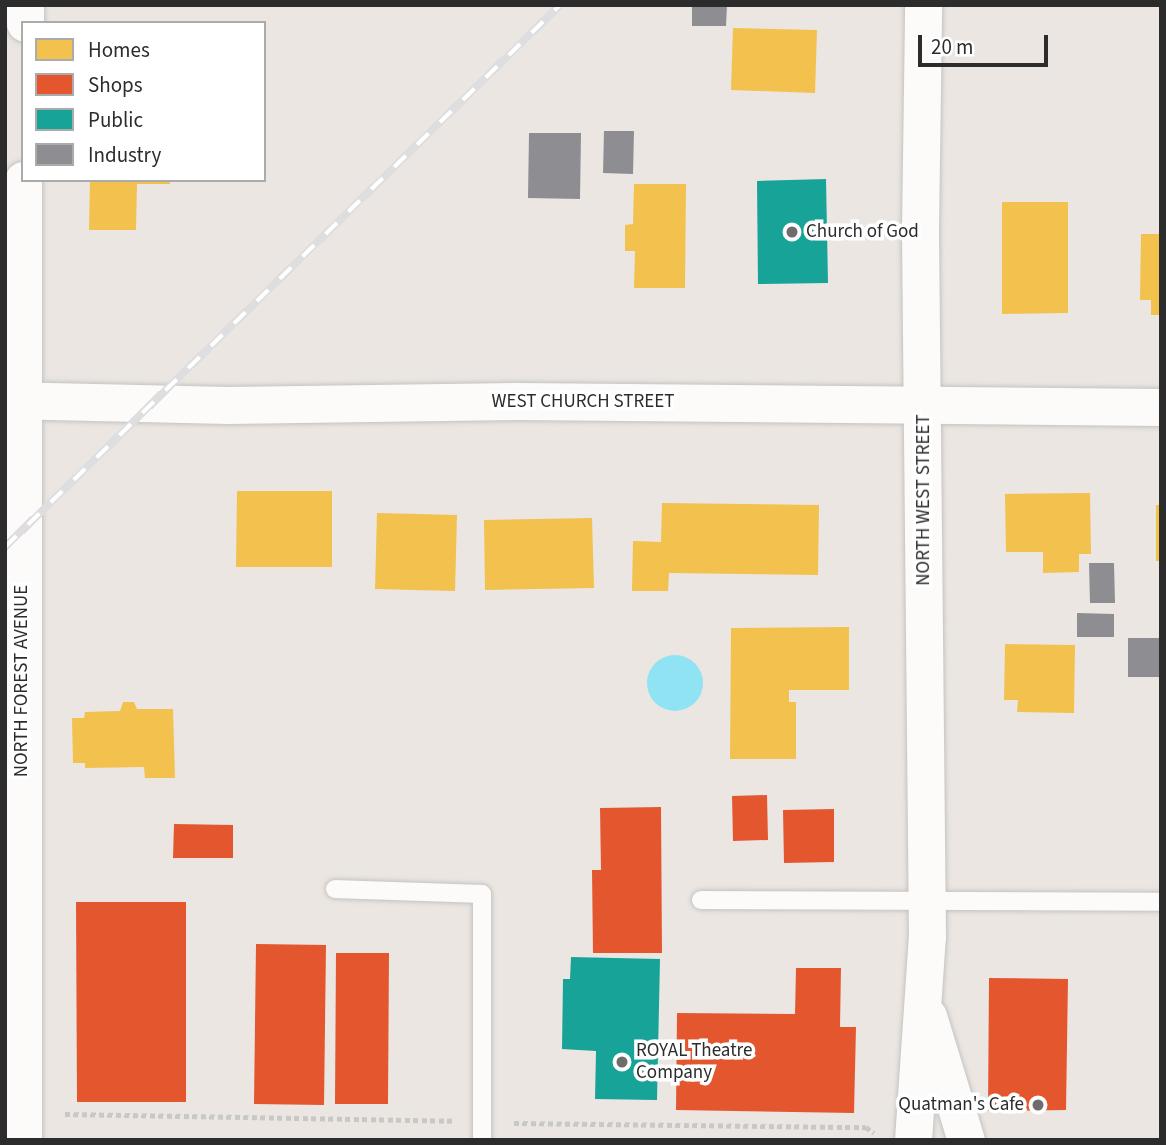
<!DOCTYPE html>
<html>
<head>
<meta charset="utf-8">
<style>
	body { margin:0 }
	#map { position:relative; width:1166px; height:1145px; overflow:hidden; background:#ebe6e1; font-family:"Source Sans 3",sans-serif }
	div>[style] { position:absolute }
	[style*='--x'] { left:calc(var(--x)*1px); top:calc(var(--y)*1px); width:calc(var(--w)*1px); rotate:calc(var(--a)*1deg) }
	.water>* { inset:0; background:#8fe3f3 }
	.round { border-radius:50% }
	.homes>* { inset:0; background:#f2c14e }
	.shops>* { inset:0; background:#e4572e }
	.public>* { inset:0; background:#17a398 }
	.industry>* { inset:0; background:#8d8d92 }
	.path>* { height:4.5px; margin-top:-2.25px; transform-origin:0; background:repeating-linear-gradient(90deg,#c8c8c7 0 5px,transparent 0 8.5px) }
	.roads { filter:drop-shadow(0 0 2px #c4c3c3) drop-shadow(0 0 2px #c4c3c3) }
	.lane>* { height:18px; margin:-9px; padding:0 9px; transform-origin:9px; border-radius:9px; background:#fcfbfa }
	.street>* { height:37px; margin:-18.5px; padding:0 18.5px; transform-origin:18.5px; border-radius:18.5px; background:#fcfbfa }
	.rail>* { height:8px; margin-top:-4px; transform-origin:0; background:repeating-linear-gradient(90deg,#fff 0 16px,#dedee0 0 32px); box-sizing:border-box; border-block:2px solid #dedee0 }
	.dots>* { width:19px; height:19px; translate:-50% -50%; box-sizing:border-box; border:4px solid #fff; border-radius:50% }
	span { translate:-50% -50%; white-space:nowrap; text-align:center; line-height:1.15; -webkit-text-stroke:7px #fff; paint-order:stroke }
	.poi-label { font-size:19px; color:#2c2c2c }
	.left { translate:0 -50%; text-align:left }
	.right { translate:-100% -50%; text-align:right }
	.street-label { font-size:19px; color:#2c2c2c }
	.frame { position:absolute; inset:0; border:7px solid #2c2c2c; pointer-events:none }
	.legend { position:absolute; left:21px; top:21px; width:245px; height:161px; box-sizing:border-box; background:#fff; border:2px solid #ababab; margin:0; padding:9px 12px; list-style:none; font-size:21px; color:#2c2c2c }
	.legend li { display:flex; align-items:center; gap:14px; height:35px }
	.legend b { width:35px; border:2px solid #ababab }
	.scale { position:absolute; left:918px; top:35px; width:130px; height:32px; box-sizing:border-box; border:4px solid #2c2c2c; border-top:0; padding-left:9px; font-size:21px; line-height:24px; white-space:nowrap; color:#2c2c2c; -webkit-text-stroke:5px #fff; paint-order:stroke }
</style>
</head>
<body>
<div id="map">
	<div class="water">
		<i class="round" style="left:647px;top:655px;width:56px;height:56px"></i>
	</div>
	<div class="homes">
		<i style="clip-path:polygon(733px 28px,817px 30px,815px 93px,731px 90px)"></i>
		<i style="clip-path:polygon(90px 180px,170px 180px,170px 184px,137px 184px,136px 230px,89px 230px)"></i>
		<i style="clip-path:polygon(634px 184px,686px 184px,685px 288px,634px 288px,635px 251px,625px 251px,625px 225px,633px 224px)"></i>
		<i style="clip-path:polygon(1002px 202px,1068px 202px,1068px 313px,1002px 314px)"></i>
		<i style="clip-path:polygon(1141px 234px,1161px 234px,1161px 315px,1151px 315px,1151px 300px,1140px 300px)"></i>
		<i style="clip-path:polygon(237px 491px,332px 491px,332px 567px,236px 567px)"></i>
		<i style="clip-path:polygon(1090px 493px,1091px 554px,1079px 554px,1079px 572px,1043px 573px,1043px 552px,1006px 552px,1005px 494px)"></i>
		<i style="clip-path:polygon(662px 503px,819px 505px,818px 575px,669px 573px,668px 591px,632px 591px,633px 541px,661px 542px)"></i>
		<i style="clip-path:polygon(1156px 505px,1161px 505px,1161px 561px,1156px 561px)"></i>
		<i style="clip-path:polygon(377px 513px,457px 515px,455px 591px,375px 589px)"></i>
		<i style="clip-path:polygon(592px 518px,594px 588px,485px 590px,484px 520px)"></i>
		<i style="clip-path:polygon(849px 627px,849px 690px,789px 690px,789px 702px,796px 702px,796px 759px,730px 759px,731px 628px)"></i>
		<i style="clip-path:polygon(1005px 644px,1075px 645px,1074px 713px,1017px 712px,1018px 700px,1004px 700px)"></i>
		<i style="clip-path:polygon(123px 702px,134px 702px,137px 709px,173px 709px,175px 778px,145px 778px,144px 767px,85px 768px,85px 763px,73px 763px,72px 718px,84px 718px,85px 712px,120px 711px)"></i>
	</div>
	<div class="shops">
		<i style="clip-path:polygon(767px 795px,768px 840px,733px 841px,732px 796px)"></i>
		<i style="clip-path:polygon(661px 807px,662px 953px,593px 953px,592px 870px,601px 870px,600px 808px)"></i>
		<i style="clip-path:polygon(834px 809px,834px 862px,784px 863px,783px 810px)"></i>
		<i style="clip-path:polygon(174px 824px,233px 825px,233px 858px,173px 858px)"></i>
		<i style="clip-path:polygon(76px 902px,186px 902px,186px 1102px,77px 1102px)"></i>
		<i style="clip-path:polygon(256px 944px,326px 945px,324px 1105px,254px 1104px)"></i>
		<i style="clip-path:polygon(336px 953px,389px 953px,388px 1104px,335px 1104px)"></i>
		<i style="clip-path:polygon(796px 968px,841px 968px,840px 1027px,856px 1027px,854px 1113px,676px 1110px,677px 1013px,795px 1014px)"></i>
		<i style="clip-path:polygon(989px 978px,1068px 979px,1066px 1110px,988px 1111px)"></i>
	</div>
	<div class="public">
		<i style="clip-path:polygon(826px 179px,828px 283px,758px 284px,757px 181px)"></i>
		<i style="clip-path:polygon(571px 957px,660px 959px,657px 1100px,595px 1099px,596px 1051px,562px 1049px,563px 979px,570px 979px)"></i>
	</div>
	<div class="industry">
		<i style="clip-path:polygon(692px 5px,727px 5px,726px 26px,692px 26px)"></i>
		<i style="clip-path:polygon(604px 131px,634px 131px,633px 174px,603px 173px)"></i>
		<i style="clip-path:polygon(529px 133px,581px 133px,580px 199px,528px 198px)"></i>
		<i style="clip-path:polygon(1089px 563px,1114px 563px,1115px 603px,1090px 603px)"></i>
		<i style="clip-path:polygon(1077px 613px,1114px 614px,1114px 637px,1077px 637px)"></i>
		<i style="clip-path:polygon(1128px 638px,1161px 638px,1161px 677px,1128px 677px)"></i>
	</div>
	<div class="path">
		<i style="--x:65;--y:1114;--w:388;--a:1"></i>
		<i style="--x:514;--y:1123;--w:352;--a:0.7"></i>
		<i style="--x:866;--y:1127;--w:10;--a:37"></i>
	</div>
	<div class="roads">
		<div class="lane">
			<i style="--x:335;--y:889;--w:147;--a:1.9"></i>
			<i style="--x:482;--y:894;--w:246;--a:90"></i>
			<i style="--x:701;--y:900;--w:460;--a:0.2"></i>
		</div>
		<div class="street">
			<i style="--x:25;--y:23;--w:18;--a:-90"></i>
			<i style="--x:5;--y:400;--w:223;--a:1.3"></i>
			<i style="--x:228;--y:405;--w:290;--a:-0.8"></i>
			<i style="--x:518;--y:401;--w:643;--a:0.53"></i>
			<i style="--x:928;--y:1016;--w:130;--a:73"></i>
			<i style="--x:23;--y:1140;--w:960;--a:-90"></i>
			<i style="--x:913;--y:1140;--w:204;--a:-86.1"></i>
			<i style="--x:927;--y:936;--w:706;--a:-90.57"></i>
			<i style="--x:920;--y:230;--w:225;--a:-89.2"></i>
		</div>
	</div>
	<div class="rail">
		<i style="--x:5;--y:547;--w:776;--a:-44.32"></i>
	</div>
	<div class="dots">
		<i style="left:792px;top:232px;background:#6f6d6b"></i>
		<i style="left:622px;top:1062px;background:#6f6d6b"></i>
		<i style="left:1038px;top:1105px;background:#6f6d6b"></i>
	</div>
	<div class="poi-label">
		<span class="left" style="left:806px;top:232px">Church of God</span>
		<span class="left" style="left:636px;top:1062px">ROYAL Theatre<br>Company</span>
		<span class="right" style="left:1024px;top:1105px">Quatman's Cafe</span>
	</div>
	<div class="street-label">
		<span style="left:583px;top:402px">WEST CHURCH STREET</span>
		<span style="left:924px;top:500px;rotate:-90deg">NORTH WEST STREET</span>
		<span style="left:22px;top:681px;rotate:-90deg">NORTH FOREST AVENUE</span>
	</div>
	<div class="frame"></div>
	<ul class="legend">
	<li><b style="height:19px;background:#f2c14e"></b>Homes</li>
	<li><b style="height:19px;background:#e4572e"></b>Shops</li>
	<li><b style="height:19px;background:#17a398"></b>Public</li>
	<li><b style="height:19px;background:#8d8d92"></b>Industry</li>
	</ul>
	<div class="scale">20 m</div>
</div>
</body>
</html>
